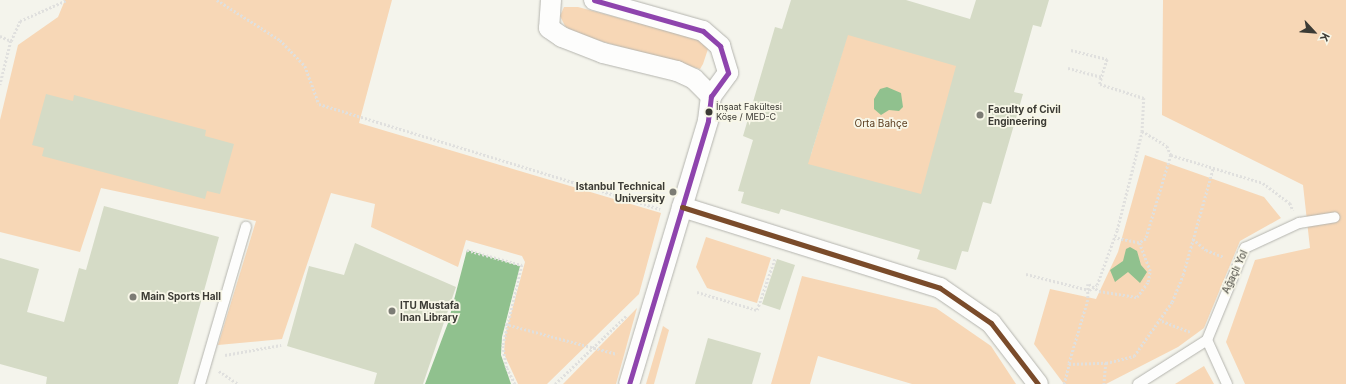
<!DOCTYPE html>
<html>
<head>
<meta charset="utf-8">
<style>
	body { margin:0 }
	#map { position:relative; width:1346px; height:384px; overflow:hidden; background:#f4f4ec; font-family:Inter,sans-serif }
	div>[style] { position:absolute }
	[style*='--x'] { left:calc(var(--x)*1px); top:calc(var(--y)*1px); width:calc(var(--w)*1px); rotate:calc(var(--a)*1deg) }
	.green>* { inset:0; background:#f7d7b6 }
	.water>* { inset:0; background:#90c18e }
	.building>* { inset:0; background:#d5dbc6 }
	.path>* { height:2.5px; margin-top:-1.25px; transform-origin:0; background:repeating-linear-gradient(90deg,#e0e0de 0 2px,transparent 0 4px) }
	.roads { filter:drop-shadow(0 0 1px #b4b4ae) drop-shadow(0 0 1px #b4b4ae) }
	.lane>* { height:10px; margin:-5px; padding:0 5px; transform-origin:5px; border-radius:5px; background:#fdfdfc }
	.street>* { height:20px; margin:-10px; padding:0 10px; transform-origin:10px; border-radius:10px; background:#fdfdfc }
	.bus-1>* { height:5px; margin:-2.5px; padding:0 2.5px; transform-origin:2.5px; border-radius:2.5px; background:#8e44ad }
	.bus-2>* { height:5px; margin:-2.5px; padding:0 2.5px; transform-origin:2.5px; border-radius:2.5px; background:#7a4b2a }
	.dots>* { width:11px; height:11px; translate:-50% -50%; box-sizing:border-box; border:2px solid #f8f7e8; border-radius:50% }
	span { translate:-50% -50%; white-space:nowrap; text-align:center; line-height:1.15; -webkit-text-stroke:3.5px #f8f7e8; paint-order:stroke }
	.bus-label { font-size:9px; color:#3c3b35 }
	.left { translate:0 -50%; text-align:left }
	.poi-label { font-size:10px; color:#3c3b35; font-weight:700 }
	.right { translate:-100% -50%; text-align:right }
	.park-label { font-size:10px; color:#5a3c1e }
	.street-label { font-size:10px; color:#3c3b35 }
	.north { position:absolute; left:1294px; top:12px; width:40px; height:40px; -webkit-text-stroke:3px #f8f7e8; paint-order:stroke; rotate:116deg; font-size:11px; font-weight:700; line-height:16px; text-align:center; color:#3c3b35 }
	.north::after { content:''; display:block; margin:auto; width:14px; height:18px; background:#3c3b35; clip-path:polygon(50% 0,100% 100%,50% 72%,0 100%) }
</style>
</head>
<body>
<div id="map">
	<div class="green">
		<i style="clip-path:polygon(65px 0,392px 0,359px 123px,661px 213px,639px 294px,547px 384px,518px 384px,504px 354px,505px 335px,525px 262px,522px 256px,466px 240px,458px 267px,371px 227px,375px 204px,331px 193px,282px 339px,218px 345px,256px 221px,101px 188px,80px 252px,0 232px,0 120px,18px 45px,58px 17px)"></i>
		<i style="clip-path:polygon(1163px 0,1346px 0,1346px 384px,1245px 384px,1226px 342px,1255px 260px,1310px 248px,1303px 185px,1162px 115px)"></i>
		<i style="clip-path:polygon(564px 7px,578px 7px,702px 40px,708px 49px,703px 64px,700px 69px,575px 34px,565px 26px,560px 16px)"></i>
		<i style="clip-path:polygon(833px 25px,964px 68px,933px 208px,800px 162px,811px 154px,844px 46px)"></i>
		<i style="clip-path:polygon(1145px 155px,1264px 197px,1281px 218px,1240px 241px,1204px 328px,1178px 347px,1106px 384px,1064px 384px,1034px 344px,1050px 289px,1096px 299px,1118px 252px)"></i>
		<i style="clip-path:polygon(706px 237px,771px 258px,757px 303px,707px 288px,696px 267px)"></i>
		<i style="clip-path:polygon(802px 276px,936px 308px,991px 346px,1016px 384px,912px 384px,818px 356px,810px 384px,771px 384px)"></i>
		<i style="clip-path:polygon(637px 308px,616px 384px,563px 384px)"></i>
		<i style="clip-path:polygon(663px 326px,669px 330px,654px 384px,646px 384px)"></i>
		<i style="clip-path:polygon(1204px 366px,1214px 384px,1175px 384px)"></i>
	</div>
	<div class="water">
		<i style="clip-path:polygon(887px 87px,901px 93px,903px 107px,899px 111px,889px 110px,881px 115px,874px 109px,874px 99px,880px 89px)"></i>
		<i style="clip-path:polygon(1130px 247px,1137px 251px,1141px 265px,1147px 272px,1140px 283px,1128px 272px,1115px 282px,1110px 270px,1123px 261px,1126px 249px)"></i>
		<i style="clip-path:polygon(467px 250px,520px 266px,502px 337px,501px 355px,511px 384px,425px 384px,448px 323px)"></i>
	</div>
	<div class="building">
		<i style="clip-path:polygon(evenodd,791px 0,906px 0,970px 19px,976px 0,1049px 0,1041px 27px,1033px 25px,1014px 92px,1023px 94px,991px 204px,983px 202px,968px 252px,962px 251px,956px 270px,917px 259px,920px 250px,781px 209px,779px 214px,741px 203px,744px 192px,738px 191px,753px 140px,743px 136px,775px 27px,782px 29px,791px 0,848px 35px,956px 66px,921px 194px,808px 164px,848px 35px)"></i>
		<i style="clip-path:polygon(46px 94px,73px 101px,74px 95px,206px 130px,205px 136px,234px 144px,220px 194px,207px 191px,205px 199px,42px 156px,44px 148px,32px 145px)"></i>
		<i style="clip-path:polygon(104px 206px,219px 237px,178px 384px,46px 384px,47px 377px,0 364px,0 258px,39px 269px,27px 312px,64px 322px,79px 268px,86px 270px)"></i>
		<i style="clip-path:polygon(355px 243px,456px 287px,423px 384px,374px 384px,377px 373px,287px 346px,309px 266px,344px 275px)"></i>
		<i style="clip-path:polygon(777px 259px,795px 265px,780px 310px,762px 304px)"></i>
		<i style="clip-path:polygon(708px 338px,761px 353px,752px 384px,695px 384px)"></i>
	</div>
	<div class="path">
		<i style="--x:217;--y:0;--w:75;--a:32.4"></i>
		<i style="--x:280;--y:40;--w:36;--a:46"></i>
		<i style="--x:305;--y:66;--w:40;--a:69.8"></i>
		<i style="--x:319;--y:104;--w:357;--a:17.1"></i>
		<i style="--x:0;--y:36;--w:12;--a:24"></i>
		<i style="--x:11;--y:41;--w:45;--a:104"></i>
		<i style="--x:11;--y:41;--w:22;--a:-66"></i>
		<i style="--x:20;--y:21;--w:51;--a:-24.1"></i>
		<i style="--x:1071;--y:50;--w:37;--a:14"></i>
		<i style="--x:1105;--y:65;--w:6;--a:-72"></i>
		<i style="--x:1107;--y:59;--w:26;--a:106"></i>
		<i style="--x:1100;--y:84;--w:46;--a:17.7"></i>
		<i style="--x:1144;--y:98;--w:33;--a:93"></i>
		<i style="--x:1142;--y:131;--w:29;--a:31"></i>
		<i style="--x:1167;--y:146;--w:10;--a:66"></i>
		<i style="--x:1171;--y:155;--w:88;--a:106.6"></i>
		<i style="--x:1146;--y:239;--w:8;--a:150"></i>
		<i style="--x:1139;--y:243;--w:25;--a:-168"></i>
		<i style="--x:1068;--y:68;--w:35;--a:15"></i>
		<i style="--x:1171;--y:155;--w:96;--a:16.9"></i>
		<i style="--x:1263;--y:183;--w:34;--a:37"></i>
		<i style="--x:1290;--y:203;--w:8;--a:67"></i>
		<i style="--x:1193;--y:239;--w:17;--a:40"></i>
		<i style="--x:1206;--y:250;--w:19;--a:21"></i>
		<i style="--x:467;--y:250;--w:57;--a:15.3"></i>
		<i style="--x:522;--y:265;--w:83;--a:103.2"></i>
		<i style="--x:503;--y:346;--w:22;--a:80"></i>
		<i style="--x:507;--y:368;--w:18;--a:63"></i>
		<i style="--x:1026;--y:274;--w:65;--a:14.3"></i>
		<i style="--x:1089;--y:290;--w:9;--a:-32"></i>
		<i style="--x:1097;--y:285;--w:59;--a:-70"></i>
		<i style="--x:1117;--y:230;--w:102;--a:-75.8"></i>
		<i style="--x:1088;--y:284;--w:16;--a:90"></i>
		<i style="--x:1088;--y:300;--w:67;--a:106.5"></i>
		<i style="--x:1069;--y:364;--w:37;--a:-2"></i>
		<i style="--x:1106;--y:363;--w:21;--a:95"></i>
		<i style="--x:1089;--y:284;--w:12;--a:35"></i>
		<i style="--x:1099;--y:291;--w:38;--a:9"></i>
		<i style="--x:1137;--y:297;--w:19;--a:-54"></i>
		<i style="--x:1148;--y:282;--w:11;--a:-80"></i>
		<i style="--x:1150;--y:271;--w:30;--a:-111"></i>
		<i style="--x:697;--y:292;--w:63;--a:16.7"></i>
		<i style="--x:757;--y:310;--w:55;--a:-70.9"></i>
		<i style="--x:1162;--y:321;--w:31;--a:21"></i>
		<i style="--x:505;--y:324;--w:116;--a:15"></i>
		<i style="--x:225;--y:355;--w:57;--a:-10.1"></i>
		<i style="--x:1106;--y:363;--w:29;--a:-14"></i>
		<i style="--x:1134;--y:356;--w:66;--a:-54.9"></i>
		<i style="--x:1172;--y:302;--w:29;--a:-68"></i>
		<i style="--x:1183;--y:275;--w:111;--a:-74.3"></i>
		<i style="--x:219;--y:371;--w:23;--a:34"></i>
		<i style="--x:555;--y:384;--w:100;--a:-43.8"></i>
		<i style="--x:1064;--y:384;--w:21;--a:-76"></i>
	</div>
	<div class="roads">
		<div class="lane">
			<i style="--x:200;--y:384;--w:164;--a:-73.7"></i>
			<i style="--x:1138;--y:384;--w:82;--a:-32.5"></i>
			<i style="--x:1227;--y:384;--w:48;--a:-114.4"></i>
			<i style="--x:1207;--y:340;--w:100;--a:-67.6"></i>
			<i style="--x:1245;--y:248;--w:60;--a:-24.8"></i>
			<i style="--x:1299;--y:223;--w:36;--a:-9"></i>
		</div>
		<div class="street">
			<i style="--x:551;--y:0;--w:28;--a:94"></i>
			<i style="--x:549;--y:28;--w:16;--a:35"></i>
			<i style="--x:562;--y:37;--w:44;--a:21.3"></i>
			<i style="--x:603;--y:53;--w:76;--a:13.7"></i>
			<i style="--x:677;--y:71;--w:19;--a:25"></i>
			<i style="--x:694;--y:79;--w:24;--a:45"></i>
			<i style="--x:594;--y:0;--w:113;--a:15.9"></i>
			<i style="--x:703;--y:31;--w:23;--a:41"></i>
			<i style="--x:720;--y:46;--w:28;--a:73"></i>
			<i style="--x:728;--y:73;--w:29;--a:126"></i>
			<i style="--x:711;--y:96;--w:25;--a:97"></i>
			<i style="--x:708;--y:121;--w:275;--a:106.7"></i>
			<i style="--x:682;--y:207;--w:270;--a:17.4"></i>
			<i style="--x:940;--y:288;--w:62;--a:34.5"></i>
			<i style="--x:991;--y:323;--w:77;--a:52.4"></i>
		</div>
	</div>
	<div class="bus-1">
		<i style="--x:594;--y:0;--w:113;--a:15.9"></i>
		<i style="--x:703;--y:31;--w:23;--a:41"></i>
		<i style="--x:720;--y:46;--w:28;--a:73"></i>
		<i style="--x:728;--y:73;--w:29;--a:126"></i>
		<i style="--x:711;--y:96;--w:25;--a:97"></i>
		<i style="--x:708;--y:121;--w:275;--a:106.7"></i>
	</div>
	<div class="bus-2">
		<i style="--x:682;--y:207;--w:270;--a:17.4"></i>
		<i style="--x:940;--y:288;--w:62;--a:34.5"></i>
		<i style="--x:991;--y:323;--w:77;--a:52.4"></i>
	</div>
	<div class="dots">
		<i style="left:709px;top:112px;background:#3c3b35"></i>
		<i style="left:980px;top:115px;background:#7c7c75"></i>
		<i style="left:673px;top:192px;background:#7c7c75"></i>
		<i style="left:133px;top:297px;background:#7c7c75"></i>
		<i style="left:392px;top:311px;background:#7c7c75"></i>
	</div>
	<div class="bus-label">
		<span class="left" style="left:716px;top:112px">İnşaat Fakültesi<br>Köşe / MED-C</span>
	</div>
	<div class="poi-label">
		<span class="left" style="left:988px;top:115px">Faculty of Civil<br>Engineering</span>
		<span class="right" style="left:665px;top:192px">Istanbul Technical<br>University</span>
		<span class="left" style="left:141px;top:297px">Main Sports Hall</span>
		<span class="left" style="left:400px;top:311px">ITU Mustafa<br>Inan Library</span>
	</div>
	<div class="park-label">
		<span style="left:881px;top:124px">Orta Bahçe</span>
	</div>
	<div class="street-label">
		<span style="left:1235px;top:272px;rotate:-65deg">Ağaçlı Yol</span>
	</div>
	<div class="north">K</div>
</div>
</body>
</html>
